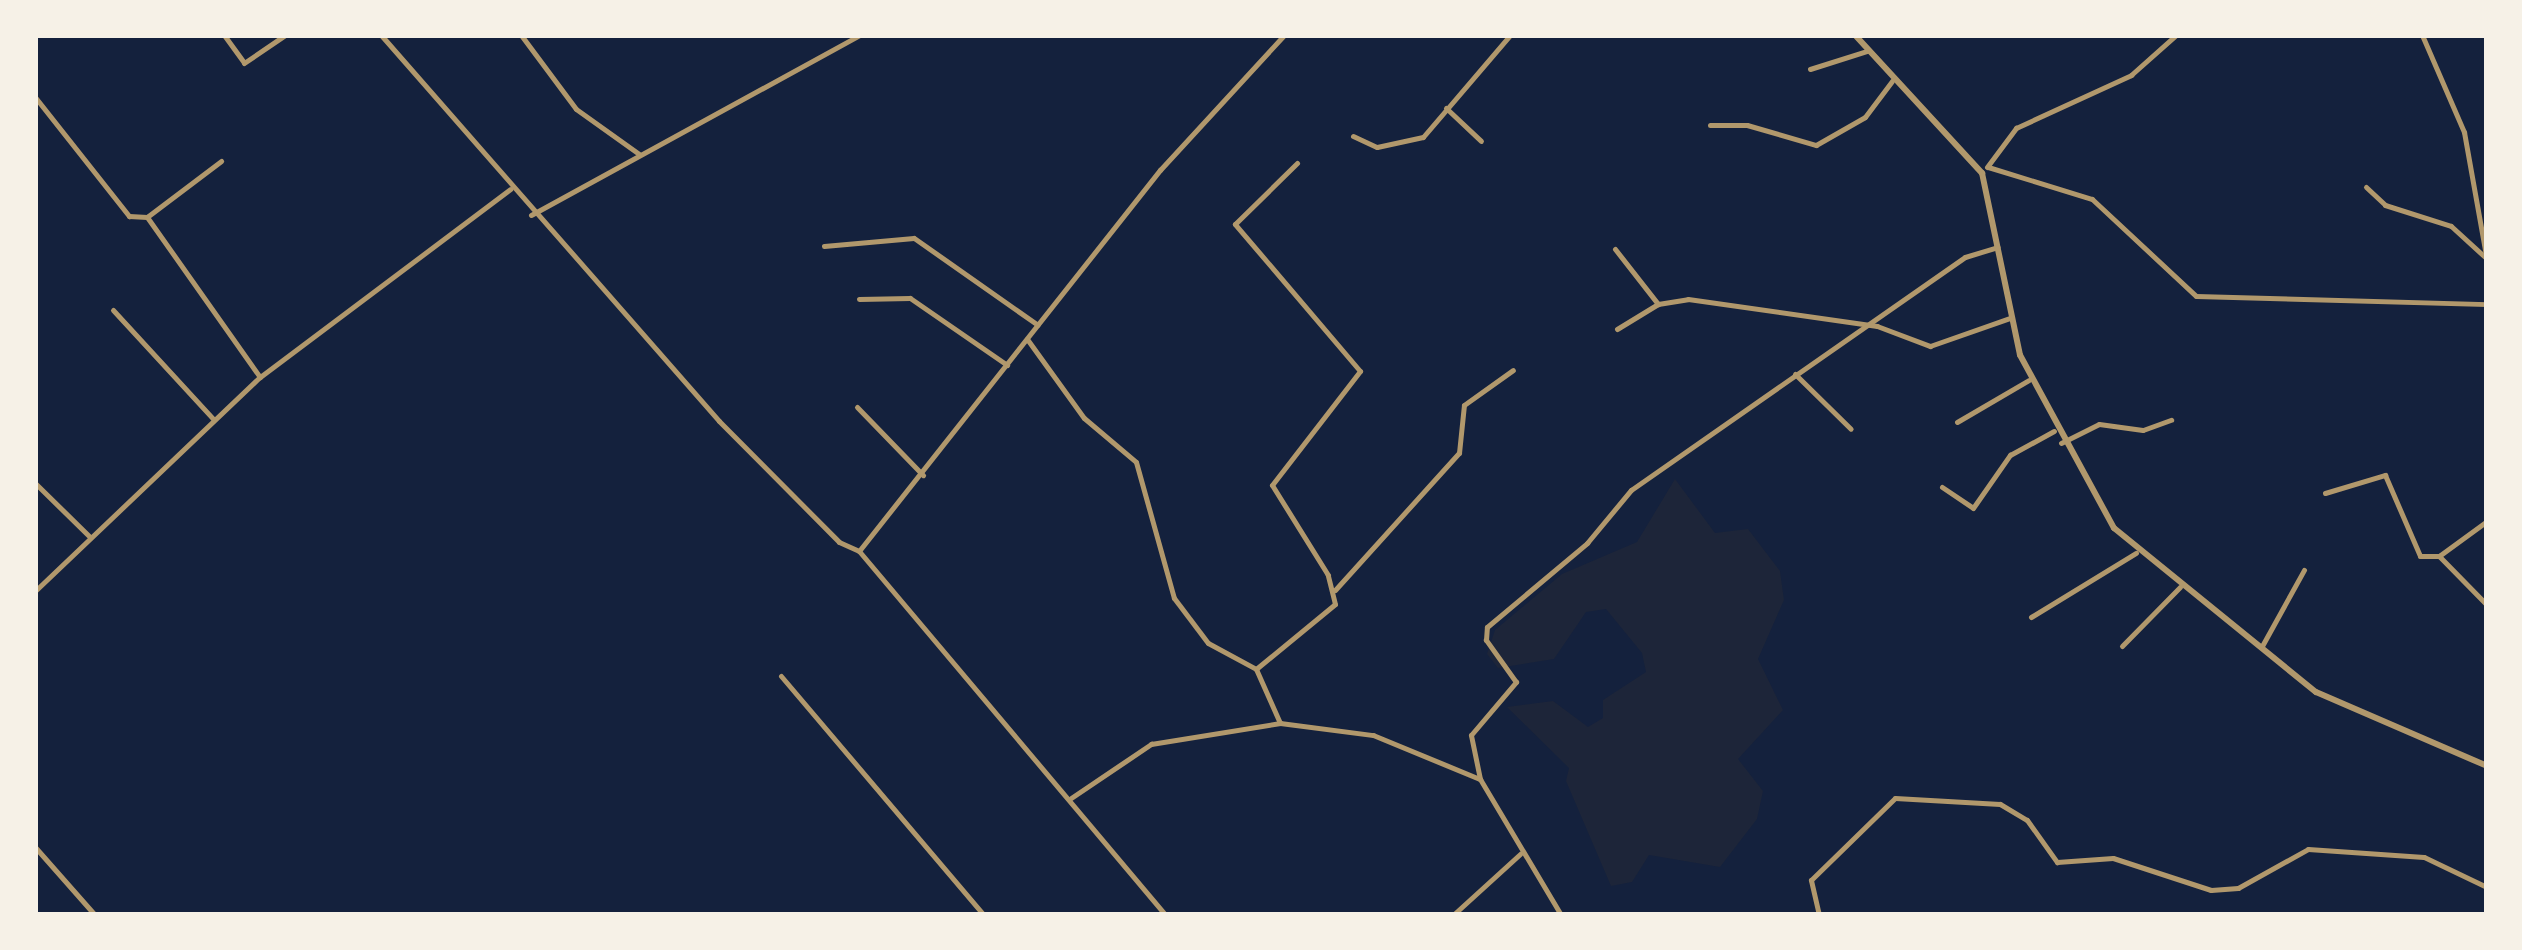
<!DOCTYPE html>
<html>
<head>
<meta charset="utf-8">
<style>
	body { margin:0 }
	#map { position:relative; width:2522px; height:950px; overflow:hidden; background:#14213d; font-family:Figtree,sans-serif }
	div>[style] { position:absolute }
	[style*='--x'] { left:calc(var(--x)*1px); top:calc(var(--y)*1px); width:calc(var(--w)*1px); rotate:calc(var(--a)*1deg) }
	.green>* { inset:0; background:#1d2539 }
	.minor>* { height:5px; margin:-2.5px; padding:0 2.5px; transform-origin:2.5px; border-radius:2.5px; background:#b1986c }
	.tertiary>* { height:6px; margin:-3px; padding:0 3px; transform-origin:3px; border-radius:3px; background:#b1986c }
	span { translate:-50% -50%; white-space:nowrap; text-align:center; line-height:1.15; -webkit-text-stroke:8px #f6f1e7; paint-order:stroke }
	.frame { position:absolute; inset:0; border:38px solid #f6f1e7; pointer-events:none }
</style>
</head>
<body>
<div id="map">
	<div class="green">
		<i style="clip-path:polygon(1675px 479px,1715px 533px,1748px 529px,1780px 571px,1784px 600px,1758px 659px,1783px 710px,1738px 759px,1763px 791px,1757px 819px,1720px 867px,1649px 855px,1632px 882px,1611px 886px,1566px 781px,1569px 768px,1507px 707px,1553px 701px,1588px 727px,1603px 718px,1603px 700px,1646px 672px,1642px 653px,1606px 609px,1586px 612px,1554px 659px,1498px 668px,1487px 654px,1495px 630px,1562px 574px,1637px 542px)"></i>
	</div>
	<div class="minor">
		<i style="--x:224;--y:35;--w:34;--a:54"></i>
		<i style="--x:244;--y:63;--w:50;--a:-34.3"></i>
		<i style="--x:381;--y:35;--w:513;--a:48.79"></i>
		<i style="--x:719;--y:421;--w:170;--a:45.2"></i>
		<i style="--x:839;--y:542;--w:22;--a:24"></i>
		<i style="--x:859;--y:551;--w:476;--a:49.9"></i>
		<i style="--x:521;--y:35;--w:92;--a:53.4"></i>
		<i style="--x:576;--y:109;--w:77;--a:35.5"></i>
		<i style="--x:2422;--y:35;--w:106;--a:66.6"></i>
		<i style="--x:2464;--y:132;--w:131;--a:79.9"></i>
		<i style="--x:1810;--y:69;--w:60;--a:-17.5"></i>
		<i style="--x:35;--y:97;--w:152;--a:51.7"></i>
		<i style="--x:129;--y:216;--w:18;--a:3"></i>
		<i style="--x:147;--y:217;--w:93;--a:-37.1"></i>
		<i style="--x:1446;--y:108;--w:48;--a:43.3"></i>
		<i style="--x:1710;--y:125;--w:37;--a:0"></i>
		<i style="--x:1747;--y:125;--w:72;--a:16.2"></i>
		<i style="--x:1816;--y:145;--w:56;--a:-29.7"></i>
		<i style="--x:1865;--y:117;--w:45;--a:-53.1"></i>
		<i style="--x:1353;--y:136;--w:26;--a:25"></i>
		<i style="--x:1377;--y:147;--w:47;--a:-12.3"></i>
		<i style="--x:1423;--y:137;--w:134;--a:-49.5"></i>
		<i style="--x:1987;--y:167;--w:49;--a:-53.4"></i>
		<i style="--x:2016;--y:128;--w:127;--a:-24.7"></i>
		<i style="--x:2131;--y:75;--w:60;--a:-41.6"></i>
		<i style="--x:1988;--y:167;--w:109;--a:17.1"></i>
		<i style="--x:2092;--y:199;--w:142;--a:43"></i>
		<i style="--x:2196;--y:296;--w:291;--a:1.6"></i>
		<i style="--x:2366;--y:187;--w:26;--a:43"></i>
		<i style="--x:2385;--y:205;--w:69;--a:17.7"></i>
		<i style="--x:2451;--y:226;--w:46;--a:42.4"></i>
		<i style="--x:531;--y:215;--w:375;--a:-28.7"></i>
		<i style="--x:147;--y:217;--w:196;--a:54.8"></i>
		<i style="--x:824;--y:246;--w:90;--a:-5.1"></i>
		<i style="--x:914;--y:238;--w:151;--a:35.1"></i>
		<i style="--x:1615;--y:249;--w:70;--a:52"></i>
		<i style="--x:859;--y:299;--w:51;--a:-1.1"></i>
		<i style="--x:910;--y:298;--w:118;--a:34.6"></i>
		<i style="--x:113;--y:310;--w:149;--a:47.4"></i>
		<i style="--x:1617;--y:329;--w:48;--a:-31.4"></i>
		<i style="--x:1658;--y:304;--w:30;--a:-9"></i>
		<i style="--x:1688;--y:299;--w:191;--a:8.1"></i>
		<i style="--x:1877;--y:326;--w:57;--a:20.7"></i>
		<i style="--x:1930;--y:346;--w:85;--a:-19.3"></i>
		<i style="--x:1027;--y:339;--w:97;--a:54.2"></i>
		<i style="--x:1084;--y:418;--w:68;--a:40.2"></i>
		<i style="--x:1136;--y:462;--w:141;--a:74.4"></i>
		<i style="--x:1174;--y:598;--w:56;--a:52.9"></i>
		<i style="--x:1208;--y:643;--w:55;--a:28.4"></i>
		<i style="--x:1256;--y:669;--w:59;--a:66"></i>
		<i style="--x:1280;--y:723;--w:94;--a:7.4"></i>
		<i style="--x:1373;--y:735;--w:116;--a:22.4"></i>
		<i style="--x:1480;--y:779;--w:158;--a:59.2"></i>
		<i style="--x:1795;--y:374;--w:78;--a:44.5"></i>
		<i style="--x:857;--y:407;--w:95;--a:45.9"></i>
		<i style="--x:1957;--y:422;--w:83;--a:-30.3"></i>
		<i style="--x:2061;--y:443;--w:42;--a:-26.6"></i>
		<i style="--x:2099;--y:424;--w:44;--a:7.8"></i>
		<i style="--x:2143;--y:430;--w:30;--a:-20"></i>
		<i style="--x:35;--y:483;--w:76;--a:44.5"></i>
		<i style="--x:1942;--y:487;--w:37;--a:34"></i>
		<i style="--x:1973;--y:508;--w:65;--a:-55.1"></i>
		<i style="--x:2010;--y:455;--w:50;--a:-28.6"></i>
		<i style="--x:2325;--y:493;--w:63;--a:-16.7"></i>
		<i style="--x:2385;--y:475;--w:88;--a:66.6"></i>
		<i style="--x:2420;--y:556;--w:19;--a:0"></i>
		<i style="--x:2439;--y:556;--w:59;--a:-36.1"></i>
		<i style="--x:859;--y:551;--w:486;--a:-51.7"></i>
		<i style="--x:1160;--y:170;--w:183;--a:-47.4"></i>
		<i style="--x:2439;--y:556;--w:69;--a:45.6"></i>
		<i style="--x:1335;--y:590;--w:185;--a:-47.9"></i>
		<i style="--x:1459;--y:453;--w:48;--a:-84.1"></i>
		<i style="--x:1464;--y:405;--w:60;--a:-35.5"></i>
		<i style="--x:35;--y:591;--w:311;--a:-43.6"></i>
		<i style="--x:260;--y:377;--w:313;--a:-36.9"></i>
		<i style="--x:2031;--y:617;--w:123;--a:-31.4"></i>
		<i style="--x:2122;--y:646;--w:83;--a:-45.5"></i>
		<i style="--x:2262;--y:646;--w:87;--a:-61.1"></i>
		<i style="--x:1256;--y:669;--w:102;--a:-39.4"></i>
		<i style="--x:1335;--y:604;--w:30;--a:-104"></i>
		<i style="--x:1328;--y:575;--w:106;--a:-121.9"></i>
		<i style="--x:1272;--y:485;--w:144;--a:-52.3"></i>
		<i style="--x:1360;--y:371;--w:193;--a:-130.4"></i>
		<i style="--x:1235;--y:224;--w:87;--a:-44.5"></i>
		<i style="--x:781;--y:676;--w:314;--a:49.7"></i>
		<i style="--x:1480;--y:779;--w:45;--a:-101.6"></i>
		<i style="--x:1471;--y:735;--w:70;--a:-49.7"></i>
		<i style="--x:1516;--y:682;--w:52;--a:-125.5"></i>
		<i style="--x:1486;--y:640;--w:13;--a:-86"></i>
		<i style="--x:1487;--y:627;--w:131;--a:-40"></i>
		<i style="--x:1587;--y:543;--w:69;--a:-50.3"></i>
		<i style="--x:1631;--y:490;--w:407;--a:-34.9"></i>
		<i style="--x:1965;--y:257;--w:34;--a:-17"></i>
		<i style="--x:1071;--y:798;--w:97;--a:-34"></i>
		<i style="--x:1151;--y:744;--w:131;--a:-9.2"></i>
		<i style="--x:35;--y:847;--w:91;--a:48.6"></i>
		<i style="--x:1453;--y:915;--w:91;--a:-42.3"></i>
		<i style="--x:1819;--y:915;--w:36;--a:-103"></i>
		<i style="--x:1811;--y:880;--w:117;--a:-44.3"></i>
		<i style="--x:1895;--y:798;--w:105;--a:3.3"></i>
		<i style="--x:2000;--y:804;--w:31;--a:31"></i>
		<i style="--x:2027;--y:820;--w:52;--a:54.5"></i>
		<i style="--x:2057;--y:862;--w:56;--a:-4.1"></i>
		<i style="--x:2113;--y:858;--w:103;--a:18.1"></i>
		<i style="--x:2211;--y:890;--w:27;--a:-4"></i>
		<i style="--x:2238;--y:888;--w:80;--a:-29.1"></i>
		<i style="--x:2308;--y:849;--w:116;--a:3.9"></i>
		<i style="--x:2424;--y:857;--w:70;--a:25.5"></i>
	</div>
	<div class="tertiary">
		<i style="--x:1855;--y:35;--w:188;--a:47.4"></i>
		<i style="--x:1982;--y:173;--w:186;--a:78.2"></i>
		<i style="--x:2020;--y:355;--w:197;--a:61.5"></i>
		<i style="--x:2114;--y:528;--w:260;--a:39.1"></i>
		<i style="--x:2316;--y:692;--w:186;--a:23.4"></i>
	</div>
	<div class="frame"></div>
</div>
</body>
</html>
